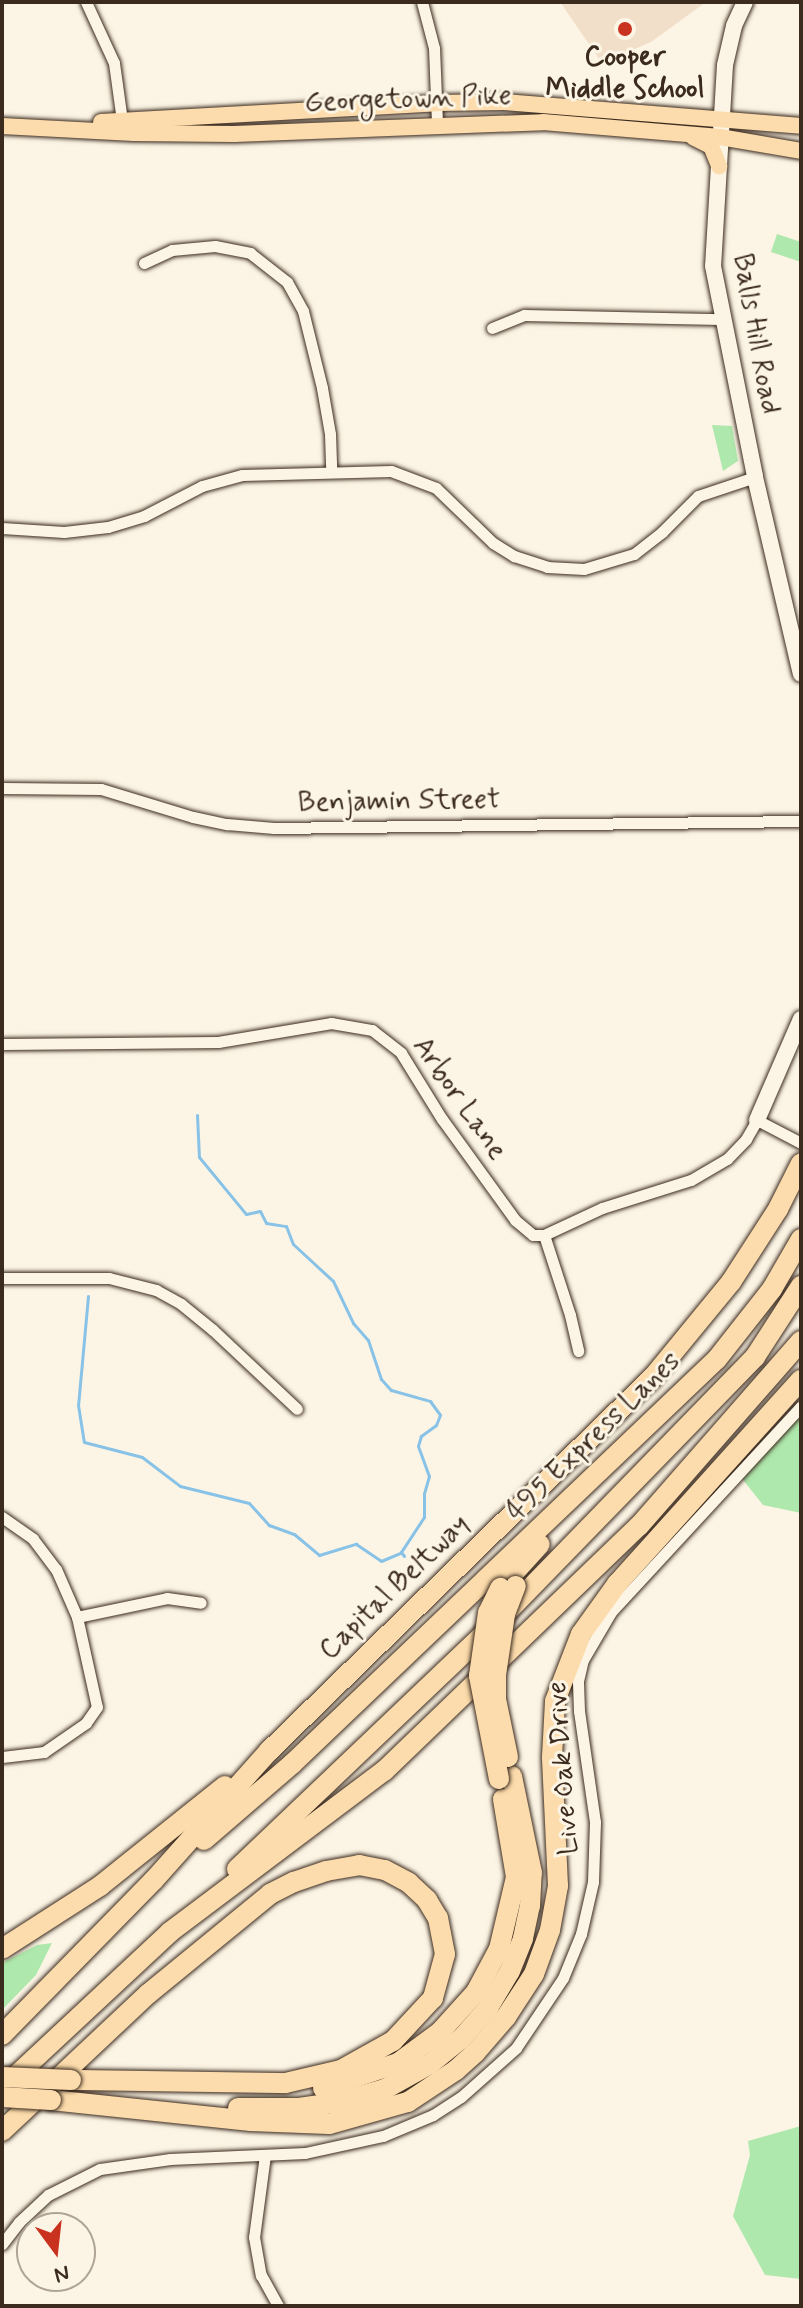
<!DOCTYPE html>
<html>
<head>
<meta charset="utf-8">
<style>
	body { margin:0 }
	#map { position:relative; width:803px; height:2308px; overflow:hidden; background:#fcf5e5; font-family:Mynerve,sans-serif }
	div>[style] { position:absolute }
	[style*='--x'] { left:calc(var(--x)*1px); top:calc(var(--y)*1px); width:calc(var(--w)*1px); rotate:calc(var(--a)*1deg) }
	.built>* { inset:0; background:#f2dfca }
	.green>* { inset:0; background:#afe8ac }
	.stream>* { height:3px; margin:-1.5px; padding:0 1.5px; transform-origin:1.5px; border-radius:1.5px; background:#88c2e7 }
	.roads { filter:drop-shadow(0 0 2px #3b2a1e) drop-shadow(0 0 2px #3b2a1e) }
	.street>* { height:11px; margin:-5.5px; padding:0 5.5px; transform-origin:5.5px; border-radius:5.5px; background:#fcf5e5 }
	.secondary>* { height:16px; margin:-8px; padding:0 8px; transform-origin:8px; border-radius:8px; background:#fcf5e5 }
	.primary>* { height:16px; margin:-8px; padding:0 8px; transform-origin:8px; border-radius:8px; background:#fcdcac }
	.highway>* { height:20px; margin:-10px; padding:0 10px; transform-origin:10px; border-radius:10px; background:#fcdcac }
	.bridges { filter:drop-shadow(0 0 2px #3b2a1e) drop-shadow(0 0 2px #3b2a1e) }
	.highway-bridge>* { height:20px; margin:-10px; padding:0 10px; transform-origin:10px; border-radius:10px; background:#fcdcac }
	.dots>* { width:22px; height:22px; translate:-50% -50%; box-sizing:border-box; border:4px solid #fcf5e5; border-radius:50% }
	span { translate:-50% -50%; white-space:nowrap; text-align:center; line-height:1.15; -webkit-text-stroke:6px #fcf5e5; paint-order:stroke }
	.poi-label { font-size:28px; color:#3b2a1e; font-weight:700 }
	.street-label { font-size:28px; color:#3b2a1e }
	.frame { position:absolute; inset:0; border:4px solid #3b2a1e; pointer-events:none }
	.north { position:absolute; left:16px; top:2212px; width:80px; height:80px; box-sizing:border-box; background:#fcf5e5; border:2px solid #afa495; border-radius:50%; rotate:165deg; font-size:22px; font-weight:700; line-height:32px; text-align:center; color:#3b2a1e }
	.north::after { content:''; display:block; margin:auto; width:28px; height:36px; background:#c8321e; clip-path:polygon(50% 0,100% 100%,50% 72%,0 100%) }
</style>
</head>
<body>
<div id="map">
	<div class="built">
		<i style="clip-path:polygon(560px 2px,706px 2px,651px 42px,602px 63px)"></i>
	</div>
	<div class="green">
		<i style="clip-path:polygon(777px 234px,801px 242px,801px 262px,771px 252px)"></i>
		<i style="clip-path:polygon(712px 425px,732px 426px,738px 461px,723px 471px)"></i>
		<i style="clip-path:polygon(801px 1408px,801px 1513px,763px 1505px,740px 1476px)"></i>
		<i style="clip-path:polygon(52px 1943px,36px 1975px,2px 2010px,2px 1963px,37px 1945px)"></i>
		<i style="clip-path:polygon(801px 2126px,801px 2279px,765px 2275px,733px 2216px,750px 2155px,748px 2141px)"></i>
	</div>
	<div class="stream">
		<i style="--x:197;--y:1115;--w:42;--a:87.3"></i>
		<i style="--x:199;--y:1157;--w:74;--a:50.5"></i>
		<i style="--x:246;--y:1214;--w:14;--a:-12"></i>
		<i style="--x:260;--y:1211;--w:13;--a:63"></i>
		<i style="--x:266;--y:1223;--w:20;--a:9"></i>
		<i style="--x:286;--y:1226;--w:19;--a:69"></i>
		<i style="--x:293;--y:1244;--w:54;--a:42.8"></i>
		<i style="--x:333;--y:1281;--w:47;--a:64.5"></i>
		<i style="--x:353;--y:1323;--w:23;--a:49"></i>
		<i style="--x:368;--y:1340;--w:41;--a:71.6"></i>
		<i style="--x:381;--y:1379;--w:15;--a:48"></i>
		<i style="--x:391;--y:1390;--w:41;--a:15.8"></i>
		<i style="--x:430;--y:1401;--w:17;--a:54"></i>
		<i style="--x:440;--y:1415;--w:11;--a:112"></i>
		<i style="--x:436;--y:1425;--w:19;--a:144"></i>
		<i style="--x:421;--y:1436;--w:10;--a:107"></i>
		<i style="--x:418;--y:1446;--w:32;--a:70"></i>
		<i style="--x:429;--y:1476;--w:18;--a:106"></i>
		<i style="--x:424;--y:1493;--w:24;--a:90"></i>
		<i style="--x:424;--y:1517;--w:42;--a:123.3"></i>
		<i style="--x:401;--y:1552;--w:5;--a:53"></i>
		<i style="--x:88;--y:1296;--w:109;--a:95.2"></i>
		<i style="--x:78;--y:1405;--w:37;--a:81"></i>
		<i style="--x:84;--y:1442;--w:60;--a:14.5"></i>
		<i style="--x:142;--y:1457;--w:48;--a:37.3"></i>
		<i style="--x:180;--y:1486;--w:71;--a:13.8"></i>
		<i style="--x:249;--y:1503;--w:30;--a:48"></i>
		<i style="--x:269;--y:1525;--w:27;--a:20"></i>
		<i style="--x:294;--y:1534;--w:33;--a:40"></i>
		<i style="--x:319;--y:1555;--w:39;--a:-17"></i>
		<i style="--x:356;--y:1544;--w:30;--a:34"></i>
		<i style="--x:381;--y:1561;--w:21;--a:-23"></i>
	</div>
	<div class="roads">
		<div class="street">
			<i style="--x:86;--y:2;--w:67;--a:65.3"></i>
			<i style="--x:114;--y:63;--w:59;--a:82.1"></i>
			<i style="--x:422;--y:2;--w:48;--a:75.4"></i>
			<i style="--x:434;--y:48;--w:75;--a:87.7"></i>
			<i style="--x:144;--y:263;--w:31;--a:-25"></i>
			<i style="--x:172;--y:250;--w:43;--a:-5.3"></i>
			<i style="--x:215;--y:246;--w:36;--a:11"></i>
			<i style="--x:250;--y:253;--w:47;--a:38.1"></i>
			<i style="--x:287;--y:282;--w:33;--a:61"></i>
			<i style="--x:303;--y:311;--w:79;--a:76.1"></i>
			<i style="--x:322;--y:388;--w:47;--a:80.1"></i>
			<i style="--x:330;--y:434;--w:37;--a:88"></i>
			<i style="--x:492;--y:328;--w:35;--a:-22"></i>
			<i style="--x:524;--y:315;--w:197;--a:1.2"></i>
			<i style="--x:2;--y:528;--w:62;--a:3.7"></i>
			<i style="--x:64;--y:532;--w:44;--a:-6.5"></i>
			<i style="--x:108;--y:527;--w:38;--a:-17"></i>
			<i style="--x:144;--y:516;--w:65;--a:-27.3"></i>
			<i style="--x:202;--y:486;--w:41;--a:-15.4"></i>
			<i style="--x:242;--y:475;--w:149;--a:-1.5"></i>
			<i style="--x:391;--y:471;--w:48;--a:20.7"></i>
			<i style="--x:436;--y:488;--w:79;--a:44"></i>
			<i style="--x:493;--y:543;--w:25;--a:32"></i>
			<i style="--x:514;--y:556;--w:35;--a:18"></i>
			<i style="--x:547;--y:567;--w:37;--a:3"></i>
			<i style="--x:584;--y:569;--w:52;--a:-16.7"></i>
			<i style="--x:634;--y:554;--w:36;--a:-38"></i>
			<i style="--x:662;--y:532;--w:51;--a:-45"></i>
			<i style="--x:698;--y:496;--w:60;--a:-18.4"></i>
			<i style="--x:2;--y:788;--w:99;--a:0.6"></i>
			<i style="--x:101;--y:789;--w:96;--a:16.9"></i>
			<i style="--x:193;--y:817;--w:35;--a:12"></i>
			<i style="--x:227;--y:824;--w:47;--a:4.9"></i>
			<i style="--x:274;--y:828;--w:527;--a:-0.76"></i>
			<i style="--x:2;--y:1044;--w:216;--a:-0.5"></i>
			<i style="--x:218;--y:1042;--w:115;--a:-9.5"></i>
			<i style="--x:331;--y:1023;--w:42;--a:9.7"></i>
			<i style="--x:372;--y:1030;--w:37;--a:38"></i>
			<i style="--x:401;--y:1053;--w:78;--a:58.2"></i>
			<i style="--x:442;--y:1119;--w:125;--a:54.1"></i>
			<i style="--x:515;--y:1220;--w:23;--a:40"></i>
			<i style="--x:533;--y:1235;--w:11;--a:0"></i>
			<i style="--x:544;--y:1235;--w:64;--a:-25"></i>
			<i style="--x:602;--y:1208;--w:93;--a:-17.5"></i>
			<i style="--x:691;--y:1180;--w:42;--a:-30.3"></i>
			<i style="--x:727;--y:1159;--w:28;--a:-46"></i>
			<i style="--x:746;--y:1139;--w:22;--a:-60"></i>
			<i style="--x:757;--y:1120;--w:50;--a:27.6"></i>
			<i style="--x:544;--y:1235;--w:84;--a:72"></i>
			<i style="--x:570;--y:1315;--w:37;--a:77"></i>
			<i style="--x:2;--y:1278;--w:107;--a:0"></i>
			<i style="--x:109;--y:1278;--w:49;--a:14.3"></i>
			<i style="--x:156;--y:1290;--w:29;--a:29"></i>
			<i style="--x:181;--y:1304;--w:41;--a:39.1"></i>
			<i style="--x:213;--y:1330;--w:115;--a:43.2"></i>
			<i style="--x:2;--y:1517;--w:38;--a:35"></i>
			<i style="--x:33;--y:1539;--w:38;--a:53"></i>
			<i style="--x:56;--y:1569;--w:52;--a:66.4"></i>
			<i style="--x:77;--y:1617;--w:92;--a:77.5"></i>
			<i style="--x:97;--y:1707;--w:19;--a:125"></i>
			<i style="--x:86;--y:1723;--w:51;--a:145.4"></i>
			<i style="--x:44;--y:1752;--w:42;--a:173.2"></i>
			<i style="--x:77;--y:1617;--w:92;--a:-11.9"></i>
			<i style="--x:167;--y:1598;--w:34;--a:8"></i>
			<i style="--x:265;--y:2155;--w:83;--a:97.6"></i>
			<i style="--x:254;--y:2237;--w:39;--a:80"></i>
			<i style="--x:261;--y:2275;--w:35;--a:61"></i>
			<i style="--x:2;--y:2244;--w:28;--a:-52"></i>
			<i style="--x:19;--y:2222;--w:40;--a:-43"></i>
			<i style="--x:48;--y:2195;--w:58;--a:-26.6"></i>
			<i style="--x:100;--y:2169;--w:71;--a:-8.1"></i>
			<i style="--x:170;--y:2159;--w:135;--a:-2.5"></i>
			<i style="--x:305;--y:2153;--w:80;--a:-12.3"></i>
			<i style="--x:383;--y:2136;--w:54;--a:-22.8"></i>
			<i style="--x:433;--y:2115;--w:33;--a:-33"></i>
			<i style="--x:461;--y:2097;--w:74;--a:-41.7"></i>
			<i style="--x:516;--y:2048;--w:84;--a:-56.1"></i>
			<i style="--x:563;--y:1978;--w:48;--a:-67.8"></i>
			<i style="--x:581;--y:1934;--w:53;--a:-77"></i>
			<i style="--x:593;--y:1882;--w:60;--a:-88.1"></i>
			<i style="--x:595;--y:1822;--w:112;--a:-98.2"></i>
			<i style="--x:579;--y:1711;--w:30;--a:-92"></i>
			<i style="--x:578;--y:1681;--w:22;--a:-77"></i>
			<i style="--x:583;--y:1660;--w:56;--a:-59.7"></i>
			<i style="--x:611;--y:1612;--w:280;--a:-47.3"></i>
		</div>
		<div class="secondary">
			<i style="--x:745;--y:2;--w:26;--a:115"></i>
			<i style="--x:734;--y:26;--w:40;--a:103"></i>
			<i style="--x:725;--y:65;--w:201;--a:93.4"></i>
			<i style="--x:713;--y:266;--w:215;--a:78.7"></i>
			<i style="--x:755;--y:477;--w:202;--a:76.9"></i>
			<i style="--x:757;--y:1120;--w:110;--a:-66.5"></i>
		</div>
		<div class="primary">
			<i style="--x:101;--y:122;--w:337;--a:-3.2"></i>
			<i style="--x:437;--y:103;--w:67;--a:-0.9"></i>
			<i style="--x:504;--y:102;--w:298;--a:4.6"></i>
			<i style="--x:2;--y:126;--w:132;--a:3"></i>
			<i style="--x:134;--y:133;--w:100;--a:0.6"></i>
			<i style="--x:234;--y:134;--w:309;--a:-2.2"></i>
			<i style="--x:543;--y:122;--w:178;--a:4.8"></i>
			<i style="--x:720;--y:137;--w:82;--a:9.8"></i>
			<i style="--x:693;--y:137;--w:20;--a:27"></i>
			<i style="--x:711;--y:146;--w:22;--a:68"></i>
		</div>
		<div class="highway">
			<i style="--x:500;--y:1588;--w:59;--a:-47.7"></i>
			<i style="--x:204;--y:1840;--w:116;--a:-40.8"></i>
			<i style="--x:292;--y:1764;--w:587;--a:-43.62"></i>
			<i style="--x:717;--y:1359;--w:89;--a:-51.8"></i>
			<i style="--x:772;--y:1289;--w:58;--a:-59.9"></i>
			<i style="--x:237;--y:1869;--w:370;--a:-43.6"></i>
			<i style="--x:505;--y:1614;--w:359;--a:-45.8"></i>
			<i style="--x:755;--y:1357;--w:85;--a:-57.1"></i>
			<i style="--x:2;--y:1949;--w:117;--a:-32.7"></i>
			<i style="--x:100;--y:1886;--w:160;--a:-38.7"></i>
			<i style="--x:2;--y:2035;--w:217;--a:-45.6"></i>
			<i style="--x:154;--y:1880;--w:173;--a:-48.3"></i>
			<i style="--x:269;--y:1751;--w:536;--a:-44.24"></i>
			<i style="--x:653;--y:1377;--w:123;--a:-50.6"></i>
			<i style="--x:731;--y:1282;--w:87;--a:-57.2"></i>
			<i style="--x:778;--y:1209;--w:51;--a:-63.4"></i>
			<i style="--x:5;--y:2086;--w:226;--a:-43"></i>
			<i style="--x:170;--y:1932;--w:268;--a:-37"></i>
			<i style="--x:384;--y:1771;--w:354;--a:-43.9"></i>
			<i style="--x:639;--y:1526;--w:246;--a:-48.8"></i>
			<i style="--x:323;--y:2088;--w:79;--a:-18.4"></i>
			<i style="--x:398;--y:2063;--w:52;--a:-36.4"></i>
			<i style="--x:440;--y:2032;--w:54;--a:-48"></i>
			<i style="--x:476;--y:1992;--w:49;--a:-61.9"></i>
			<i style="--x:499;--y:1949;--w:74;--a:-76.7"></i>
			<i style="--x:516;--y:1877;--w:79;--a:-99.5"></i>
			<i style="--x:51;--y:2100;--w:201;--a:6"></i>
			<i style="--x:251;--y:2121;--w:78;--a:2.2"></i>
			<i style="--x:329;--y:2124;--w:82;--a:-15.6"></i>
			<i style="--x:408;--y:2102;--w:58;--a:-33.7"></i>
			<i style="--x:456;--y:2070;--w:25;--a:-42"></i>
			<i style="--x:475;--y:2053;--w:48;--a:-49.3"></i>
			<i style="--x:506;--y:2017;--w:51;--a:-56.9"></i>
			<i style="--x:534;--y:1974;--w:47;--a:-70"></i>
			<i style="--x:550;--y:1930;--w:45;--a:-79.7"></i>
			<i style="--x:558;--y:1886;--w:129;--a:-92.7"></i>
			<i style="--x:552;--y:1757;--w:56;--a:-86.9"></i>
			<i style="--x:555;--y:1701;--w:72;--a:-68.8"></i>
			<i style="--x:581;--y:1634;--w:62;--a:-54.2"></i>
			<i style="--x:617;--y:1584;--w:275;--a:-48"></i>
			<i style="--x:238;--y:2108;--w:61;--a:0"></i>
			<i style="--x:299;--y:2108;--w:41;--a:-8.3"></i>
			<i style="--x:340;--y:2102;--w:47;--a:-16.1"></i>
			<i style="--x:385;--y:2089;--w:51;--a:-29.1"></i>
			<i style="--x:430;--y:2064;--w:40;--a:-39"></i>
			<i style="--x:461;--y:2039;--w:41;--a:-48.9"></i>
			<i style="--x:488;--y:2008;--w:43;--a:-59.3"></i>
			<i style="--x:510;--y:1971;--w:35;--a:-68"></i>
			<i style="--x:523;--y:1938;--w:33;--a:-78"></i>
			<i style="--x:530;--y:1906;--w:33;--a:-87"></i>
			<i style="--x:532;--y:1873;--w:99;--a:-101.7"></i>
			<i style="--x:2;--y:2131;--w:200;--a:-43.2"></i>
			<i style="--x:148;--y:1994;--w:158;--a:-39.3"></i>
			<i style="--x:270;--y:1894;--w:27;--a:-27"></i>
			<i style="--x:294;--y:1882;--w:34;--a:-19"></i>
			<i style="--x:326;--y:1871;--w:34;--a:-10"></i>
			<i style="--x:359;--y:1865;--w:26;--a:11"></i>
			<i style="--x:385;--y:1870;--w:27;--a:28"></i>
			<i style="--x:409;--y:1883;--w:25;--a:43"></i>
			<i style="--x:427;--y:1900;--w:21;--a:59"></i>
			<i style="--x:438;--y:1918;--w:37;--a:79"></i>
			<i style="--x:445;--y:1954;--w:46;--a:105.3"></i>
			<i style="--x:433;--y:1998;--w:59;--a:132.9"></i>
			<i style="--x:393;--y:2041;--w:60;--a:150.9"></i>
			<i style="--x:341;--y:2070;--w:57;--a:166.9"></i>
			<i style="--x:285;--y:2083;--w:214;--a:-179.2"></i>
		</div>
	</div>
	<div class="bridges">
		<div class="highway-bridge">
			<i style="--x:508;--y:1757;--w:59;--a:-101.7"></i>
			<i style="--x:496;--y:1699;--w:24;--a:-90"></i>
			<i style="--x:496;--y:1675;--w:62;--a:-81.6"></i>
			<i style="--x:505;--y:1614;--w:30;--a:-69"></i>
			<i style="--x:499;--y:1779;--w:105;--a:-101"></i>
			<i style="--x:479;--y:1676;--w:64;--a:-81.9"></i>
			<i style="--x:488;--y:1613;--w:28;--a:-64"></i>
			<i style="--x:2;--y:2077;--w:69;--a:2.5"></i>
			<i style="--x:2;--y:2097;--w:49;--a:3.5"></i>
		</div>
	</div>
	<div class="dots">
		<i style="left:625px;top:29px;background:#c8321e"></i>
	</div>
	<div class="poi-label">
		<span style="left:625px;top:74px">Cooper<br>Middle School</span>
	</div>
	<div class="street-label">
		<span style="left:408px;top:100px;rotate:-2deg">Georgetown Pike</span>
		<span style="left:755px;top:334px;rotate:80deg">Balls Hill Road</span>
		<span style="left:399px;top:802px;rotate:-1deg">Benjamin Street</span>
		<span style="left:459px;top:1099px;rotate:55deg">Arbor Lane</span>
		<span style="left:594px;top:1437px;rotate:-44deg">495 Express Lanes</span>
		<span style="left:395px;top:1588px;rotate:-44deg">Capital Beltway</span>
		<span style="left:564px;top:1768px;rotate:-94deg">Live Oak Drive</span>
	</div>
	<div class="frame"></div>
	<div class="north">N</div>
</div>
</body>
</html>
